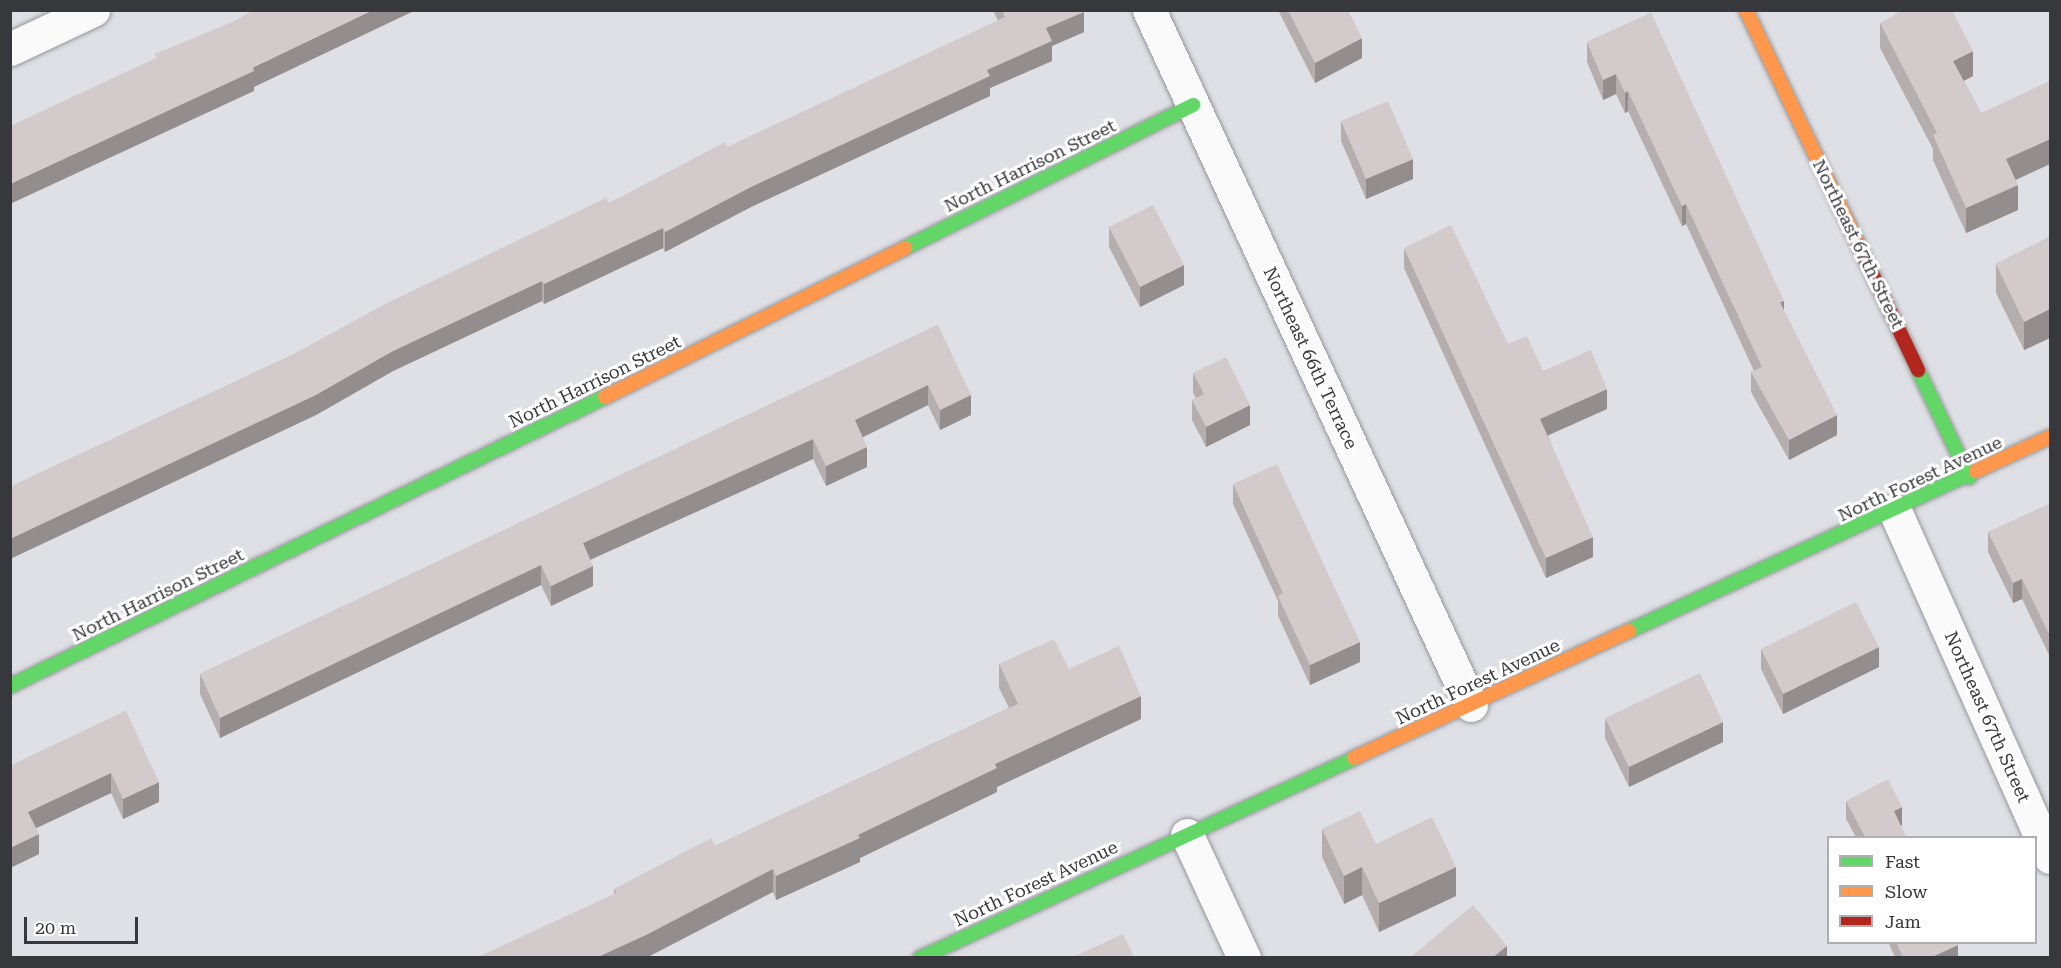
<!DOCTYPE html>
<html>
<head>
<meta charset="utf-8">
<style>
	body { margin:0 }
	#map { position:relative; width:2061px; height:968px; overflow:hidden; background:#dfe0e5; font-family:"Roboto Serif",serif }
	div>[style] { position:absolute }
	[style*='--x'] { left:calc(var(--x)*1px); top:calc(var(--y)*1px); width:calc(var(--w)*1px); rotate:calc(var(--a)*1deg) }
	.roads { filter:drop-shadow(0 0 2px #96979b) drop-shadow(0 0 2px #96979b) }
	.street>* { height:33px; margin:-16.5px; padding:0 16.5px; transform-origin:16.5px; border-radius:16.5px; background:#fafafb }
	.fast>* { height:14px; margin:-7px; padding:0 7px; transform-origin:7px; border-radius:7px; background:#63d668 }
	.slow>* { height:14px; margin:-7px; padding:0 7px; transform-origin:7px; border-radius:7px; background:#ff974d }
	.jam>* { height:14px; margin:-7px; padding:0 7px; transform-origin:7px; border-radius:7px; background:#b3261e }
	.wall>* { inset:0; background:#b5aeaf }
	.shaded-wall>* { inset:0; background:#938d8e }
	.building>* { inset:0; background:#d2cacb }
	span { translate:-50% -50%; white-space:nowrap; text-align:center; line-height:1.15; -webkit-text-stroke:6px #fff; paint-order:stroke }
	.street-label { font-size:18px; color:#37383c }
	.frame { position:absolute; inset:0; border:12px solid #37383c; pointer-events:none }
	.legend { position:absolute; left:1827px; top:836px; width:210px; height:108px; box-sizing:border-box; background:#fff; border:2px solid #afafb1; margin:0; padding:8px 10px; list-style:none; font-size:18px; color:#37383c }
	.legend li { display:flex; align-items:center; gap:12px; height:30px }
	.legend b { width:30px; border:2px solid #afafb1 }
	.scale { position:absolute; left:24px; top:917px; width:114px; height:27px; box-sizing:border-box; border:3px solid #37383c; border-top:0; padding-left:8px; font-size:18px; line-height:21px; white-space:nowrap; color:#37383c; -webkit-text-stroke:4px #fff; paint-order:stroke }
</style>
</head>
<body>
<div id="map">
	<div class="roads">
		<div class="street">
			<i style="--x:1149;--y:10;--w:766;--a:65.14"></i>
			<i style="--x:10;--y:49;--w:92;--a:-25.2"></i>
			<i style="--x:1895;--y:511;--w:379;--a:65.9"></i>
			<i style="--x:1187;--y:835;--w:136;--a:65.1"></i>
		</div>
		<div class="fast">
			<i style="--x:905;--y:248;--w:322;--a:-26.4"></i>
			<i style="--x:1918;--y:370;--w:119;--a:64.5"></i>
			<i style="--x:1629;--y:631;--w:382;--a:-24.8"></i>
			<i style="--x:10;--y:686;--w:661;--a:-25.91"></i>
			<i style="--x:920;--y:958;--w:478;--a:-24.7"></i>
		</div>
		<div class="slow">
			<i style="--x:1746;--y:10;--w:259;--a:64.4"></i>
			<i style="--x:605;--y:397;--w:335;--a:-26.4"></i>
			<i style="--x:1976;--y:471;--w:81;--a:-24.7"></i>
			<i style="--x:1354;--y:758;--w:303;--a:-24.8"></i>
		</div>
		<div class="jam">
			<i style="--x:1858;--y:244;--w:140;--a:64.5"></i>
		</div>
	</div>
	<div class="wall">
		<i style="clip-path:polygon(993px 10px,1083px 10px,1084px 32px,1052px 46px,1052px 61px,990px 88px,990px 96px,751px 207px,665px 252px,663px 248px,544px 304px,542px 301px,393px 371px,316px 415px,10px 559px,10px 487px,288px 357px,609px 203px,998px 21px)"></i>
		<i style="clip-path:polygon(1278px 10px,1348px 10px,1362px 58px,1315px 83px)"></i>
		<i style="clip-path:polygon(1651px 13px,1784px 311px,1837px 435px,1789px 460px,1751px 392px,1751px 372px,1754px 371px,1686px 224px,1682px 226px,1628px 111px,1625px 113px,1616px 94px,1603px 100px,1587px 62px,1587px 42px)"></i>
		<i style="clip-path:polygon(1880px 23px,1973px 76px,1964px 81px,1981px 113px,2050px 164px,2016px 180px,2018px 210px,1966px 233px,1933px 160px,1933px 149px,1880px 48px)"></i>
		<i style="clip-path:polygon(1341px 121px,1413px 179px,1366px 199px,1341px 141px)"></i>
		<i style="clip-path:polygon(1109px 227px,1184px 285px,1140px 307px,1109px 247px)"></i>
		<i style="clip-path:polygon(2050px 237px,2050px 338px,2024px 350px,1996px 293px,1996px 264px)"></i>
		<i style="clip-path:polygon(1404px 248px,1508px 344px,1543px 371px,1607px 409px,1548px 435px,1593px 557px,1546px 578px,1404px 268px)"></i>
		<i style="clip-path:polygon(938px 325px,971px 415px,940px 430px,928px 405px,863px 437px,867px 467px,826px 486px,813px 459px,590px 560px,593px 586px,551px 606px,541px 585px,220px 738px,200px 694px,200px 674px)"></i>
		<i style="clip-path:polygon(1193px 373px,1250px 425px,1206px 447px,1192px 420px,1192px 400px,1196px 398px,1193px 393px)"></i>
		<i style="clip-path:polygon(1233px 484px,1360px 662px,1310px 685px,1278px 616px,1278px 601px,1233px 504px)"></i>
		<i style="clip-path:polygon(2050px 504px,2050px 657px,2022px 599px,2013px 603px,1988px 552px,1988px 532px)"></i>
		<i style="clip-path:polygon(1761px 649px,1879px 667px,1783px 714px,1761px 669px)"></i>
		<i style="clip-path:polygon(999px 664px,1069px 669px,1141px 719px,997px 787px,997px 792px,860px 858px,860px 862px,776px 900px,773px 892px,614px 894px,614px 889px,715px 846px,1009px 708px,999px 688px)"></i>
		<i style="clip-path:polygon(126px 711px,159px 802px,123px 819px,111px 793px,36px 828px,39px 854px,10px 868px,10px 766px)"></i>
		<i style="clip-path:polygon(1605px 718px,1723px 742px,1629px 787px,1605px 738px)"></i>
		<i style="clip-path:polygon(1846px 801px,1902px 825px,1901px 826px,1906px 837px,1856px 837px,1846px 819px)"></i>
		<i style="clip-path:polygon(1322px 829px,1376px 844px,1456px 896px,1379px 932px,1362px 895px,1344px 904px,1322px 857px)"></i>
		<i style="clip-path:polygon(1888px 942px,1957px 942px,1958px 957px,1895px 957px)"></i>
	</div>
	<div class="shaded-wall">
		<i style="clip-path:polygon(373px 10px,416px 10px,254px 87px,254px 91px,10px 204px,10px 184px)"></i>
		<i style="clip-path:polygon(1084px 12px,1084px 32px,1052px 46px,1052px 61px,990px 88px,990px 96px,751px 207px,665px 252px,665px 232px,751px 187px,987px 70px,1046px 28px)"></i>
		<i style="clip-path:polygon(1362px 38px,1362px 58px,1315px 83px,1315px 63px)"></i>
		<i style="clip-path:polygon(1973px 51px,1973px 76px,1953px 86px,1953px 61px)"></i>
		<i style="clip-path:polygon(1616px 74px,1616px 94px,1603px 100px,1603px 80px)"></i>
		<i style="clip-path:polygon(1628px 91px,1628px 111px,1625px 113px,1625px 93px)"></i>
		<i style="clip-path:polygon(2050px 139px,2050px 164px,2006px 184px,2006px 159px)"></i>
		<i style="clip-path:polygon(1413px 159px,1413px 179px,1366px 199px,1366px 179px)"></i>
		<i style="clip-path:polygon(2018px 185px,2018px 210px,1966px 233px,1966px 208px)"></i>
		<i style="clip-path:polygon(1686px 204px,1686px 224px,1682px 226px,1682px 206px)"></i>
		<i style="clip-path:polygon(663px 228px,663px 248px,544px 304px,544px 284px)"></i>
		<i style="clip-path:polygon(1184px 265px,1184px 285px,1140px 307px,1140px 287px)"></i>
		<i style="clip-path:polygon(542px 281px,542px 301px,393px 371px,316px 415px,10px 559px,10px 539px,393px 351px)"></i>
		<i style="clip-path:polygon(1784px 301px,1784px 321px,1780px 302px)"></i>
		<i style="clip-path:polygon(2050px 309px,2050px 338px,2024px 350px,2024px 322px)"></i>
		<i style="clip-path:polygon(928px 385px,928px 405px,855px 441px,855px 420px)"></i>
		<i style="clip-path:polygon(1607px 389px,1607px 409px,1540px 439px,1540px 419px)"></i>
		<i style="clip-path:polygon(971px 395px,971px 415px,940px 430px,940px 410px)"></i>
		<i style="clip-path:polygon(1250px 405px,1250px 425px,1206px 447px,1206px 427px)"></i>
		<i style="clip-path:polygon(1837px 415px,1837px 435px,1789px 460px,1789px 440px)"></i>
		<i style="clip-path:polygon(813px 439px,813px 459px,583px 563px,583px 543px)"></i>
		<i style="clip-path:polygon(867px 447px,867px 467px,826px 486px,826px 466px)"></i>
		<i style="clip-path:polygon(1593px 537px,1593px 557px,1546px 578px,1546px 558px)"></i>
		<i style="clip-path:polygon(541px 565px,541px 585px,220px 738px,220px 718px)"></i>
		<i style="clip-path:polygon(593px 566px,593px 586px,551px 606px,551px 586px)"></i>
		<i style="clip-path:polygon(2022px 579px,2022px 599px,2013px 603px,2013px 583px)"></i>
		<i style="clip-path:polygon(1360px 642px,1360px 662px,1310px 685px,1310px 665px)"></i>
		<i style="clip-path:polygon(1879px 647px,1879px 667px,1783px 714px,1783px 694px)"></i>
		<i style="clip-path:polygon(1141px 696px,1141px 719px,997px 787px,997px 792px,860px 858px,860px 862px,776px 900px,776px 876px,995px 764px)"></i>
		<i style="clip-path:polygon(1723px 722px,1723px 742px,1629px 787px,1629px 767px)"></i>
		<i style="clip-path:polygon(111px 773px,111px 793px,28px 832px,28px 812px)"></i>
		<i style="clip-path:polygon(159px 782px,159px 802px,123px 819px,123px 799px)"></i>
		<i style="clip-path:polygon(1902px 807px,1902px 825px,1894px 829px,1894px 811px)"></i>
		<i style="clip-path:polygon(39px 834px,39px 854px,10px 868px,10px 848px)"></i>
		<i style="clip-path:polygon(1362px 867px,1362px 895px,1344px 904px,1344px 876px)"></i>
		<i style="clip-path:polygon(1456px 867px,1456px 896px,1379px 932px,1379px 903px)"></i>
		<i style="clip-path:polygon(773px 869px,773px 892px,648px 957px,598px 957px)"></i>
		<i style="clip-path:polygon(1958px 945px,1958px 957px,1932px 957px)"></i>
		<i style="clip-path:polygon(1507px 946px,1507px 957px,1493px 957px)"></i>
	</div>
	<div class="building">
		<i style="clip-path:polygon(254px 10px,373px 10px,253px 67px,254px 71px,10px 184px,10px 126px,156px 58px,155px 54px,232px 22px)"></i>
		<i style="clip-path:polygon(1002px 10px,1083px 10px,1084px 12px,1046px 28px,1052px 41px,987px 70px,990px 76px,751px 187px,665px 232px,663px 228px,544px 284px,542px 281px,393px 351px,316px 395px,10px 539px,10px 487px,288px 357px,387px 303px,606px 198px,609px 203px,725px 142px,727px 147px,1005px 17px)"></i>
		<i style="clip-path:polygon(1288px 10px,1348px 10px,1362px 38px,1315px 63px)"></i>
		<i style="clip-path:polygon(1903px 10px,1952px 10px,1973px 51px,1953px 61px,1981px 113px,2050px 81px,2050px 139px,2006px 159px,2018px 185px,1966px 208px,1933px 135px,1937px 133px,1880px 23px)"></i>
		<i style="clip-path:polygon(1651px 13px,1784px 301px,1780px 302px,1837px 415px,1789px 440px,1751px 372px,1762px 367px,1686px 204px,1682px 206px,1628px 91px,1625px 93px,1616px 74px,1603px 80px,1587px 42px)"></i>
		<i style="clip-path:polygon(1388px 101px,1413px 159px,1366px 179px,1341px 121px)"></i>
		<i style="clip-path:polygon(1153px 205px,1184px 265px,1140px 287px,1109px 227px)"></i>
		<i style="clip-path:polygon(1451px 225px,1508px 344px,1527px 336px,1543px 371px,1591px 350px,1607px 389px,1540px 419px,1593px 537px,1546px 558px,1404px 248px)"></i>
		<i style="clip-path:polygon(2050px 237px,2050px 309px,2024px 322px,1996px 264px)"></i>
		<i style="clip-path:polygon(938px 325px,971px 395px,940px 410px,928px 385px,855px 420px,867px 447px,826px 466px,813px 439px,583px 543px,593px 566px,551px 586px,541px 565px,220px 718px,200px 674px)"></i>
		<i style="clip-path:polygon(1226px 357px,1250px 405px,1206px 427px,1192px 400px,1204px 394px,1193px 373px)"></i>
		<i style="clip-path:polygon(1277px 464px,1360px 642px,1310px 665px,1278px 596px,1283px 593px,1233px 484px)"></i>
		<i style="clip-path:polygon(2050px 504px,2050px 636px,2022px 579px,2013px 583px,1988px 532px)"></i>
		<i style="clip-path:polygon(1856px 602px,1879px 647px,1783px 694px,1761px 649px)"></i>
		<i style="clip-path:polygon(1054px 639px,1069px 669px,1119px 646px,1141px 696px,995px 764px,997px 768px,858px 835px,860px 838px,776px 876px,773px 869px,646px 935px,598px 957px,478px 957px,616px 893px,614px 889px,711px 838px,715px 846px,1018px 704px,999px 664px)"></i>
		<i style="clip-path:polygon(1700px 673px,1723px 722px,1629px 767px,1605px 718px)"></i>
		<i style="clip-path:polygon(126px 711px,159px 782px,123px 799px,111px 773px,28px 812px,39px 834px,10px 848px,10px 766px)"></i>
		<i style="clip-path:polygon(1888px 779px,1902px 807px,1894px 811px,1906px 837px,1865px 837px,1846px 801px)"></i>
		<i style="clip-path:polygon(1360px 811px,1376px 844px,1432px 817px,1456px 867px,1379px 903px,1362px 867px,1344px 876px,1322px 829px)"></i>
		<i style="clip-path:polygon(1473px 905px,1507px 946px,1493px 957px,1411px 957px)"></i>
		<i style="clip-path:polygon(1123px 934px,1134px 957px,1073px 957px)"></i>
		<i style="clip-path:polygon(1896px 942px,1957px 942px,1958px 945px,1932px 957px,1903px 957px)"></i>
	</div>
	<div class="street-label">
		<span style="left:1030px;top:166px;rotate:-26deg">North Harrison Street</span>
		<span style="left:1858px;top:244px;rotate:64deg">Northeast 67th Street</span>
		<span style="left:1310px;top:358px;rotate:65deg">Northeast 66th Terrace</span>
		<span style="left:595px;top:382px;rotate:-26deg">North Harrison Street</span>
		<span style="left:1920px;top:479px;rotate:-25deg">North Forest Avenue</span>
		<span style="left:158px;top:595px;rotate:-26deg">North Harrison Street</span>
		<span style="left:1478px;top:682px;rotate:-25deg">North Forest Avenue</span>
		<span style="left:1987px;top:717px;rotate:66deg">Northeast 67th Street</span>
		<span style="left:1036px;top:884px;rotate:-25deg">North Forest Avenue</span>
	</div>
	<div class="frame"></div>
	<ul class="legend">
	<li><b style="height:8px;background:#63d668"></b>Fast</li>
	<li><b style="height:8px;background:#ff974d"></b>Slow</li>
	<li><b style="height:8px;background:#b3261e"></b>Jam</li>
	</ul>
	<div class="scale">20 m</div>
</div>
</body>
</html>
